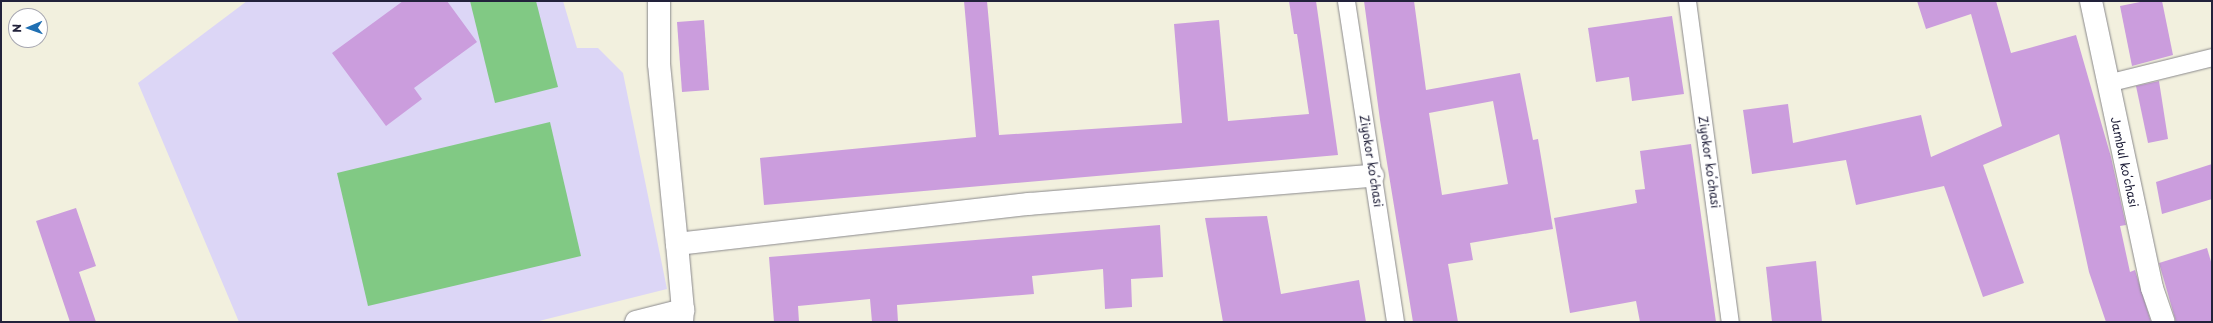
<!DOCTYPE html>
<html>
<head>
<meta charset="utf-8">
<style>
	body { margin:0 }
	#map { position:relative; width:2213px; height:323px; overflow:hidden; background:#f2f0de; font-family:"Playpen Sans",sans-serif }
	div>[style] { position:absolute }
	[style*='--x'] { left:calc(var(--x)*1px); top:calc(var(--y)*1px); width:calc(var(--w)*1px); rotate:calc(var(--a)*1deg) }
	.built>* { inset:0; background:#dcd6f6 }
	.green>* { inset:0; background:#81c984 }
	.building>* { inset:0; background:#cb9ddd }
	.roads { filter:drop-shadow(0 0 1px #8a898c) drop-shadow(0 0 1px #8a898c) }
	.service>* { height:17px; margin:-8.5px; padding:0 8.5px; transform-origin:8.5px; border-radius:8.5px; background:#fff }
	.minor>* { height:22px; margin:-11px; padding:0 11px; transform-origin:11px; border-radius:11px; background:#fff }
	.tertiary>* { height:22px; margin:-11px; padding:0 11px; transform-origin:11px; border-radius:11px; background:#fff }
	span { translate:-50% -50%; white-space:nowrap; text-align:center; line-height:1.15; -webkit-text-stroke:3px #fff; paint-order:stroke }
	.street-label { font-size:12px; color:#22223b }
	.frame { position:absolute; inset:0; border:2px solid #22223b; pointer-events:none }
	.north { position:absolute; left:8px; top:8px; width:40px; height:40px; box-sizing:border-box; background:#fff; border:1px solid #a7a7b1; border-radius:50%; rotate:268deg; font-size:11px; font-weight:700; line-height:16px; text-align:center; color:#22223b }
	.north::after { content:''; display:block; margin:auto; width:14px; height:18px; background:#1f6fb2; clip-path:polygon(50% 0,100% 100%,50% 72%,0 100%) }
</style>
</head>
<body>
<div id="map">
	<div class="built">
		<i style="clip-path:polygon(247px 1px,563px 1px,577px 48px,598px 48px,623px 73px,667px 289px,535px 322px,239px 322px,138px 83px)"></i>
	</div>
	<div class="green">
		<i style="clip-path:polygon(470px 1px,536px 1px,558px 87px,495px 103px)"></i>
		<i style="clip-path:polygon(550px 122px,581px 256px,368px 306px,337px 173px)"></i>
	</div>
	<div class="building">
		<i style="clip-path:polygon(403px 1px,447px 1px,477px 42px,414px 88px,422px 99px,386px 126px,332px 53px)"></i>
		<i style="clip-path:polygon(964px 1px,987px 1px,999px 135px,1182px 123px,1174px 24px,1219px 20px,1228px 121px,1309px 114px,1297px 34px,1294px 34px,1289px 1px,1316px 1px,1338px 155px,764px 205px,760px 158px,976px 137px)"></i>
		<i style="clip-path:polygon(evenodd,1364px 1px,1414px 1px,1426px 90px,1520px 73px,1533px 140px,1538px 139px,1553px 229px,1470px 243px,1473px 260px,1448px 264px,1458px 322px,1413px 322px,1380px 120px,1364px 1px,1493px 101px,1508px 184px,1442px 195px,1429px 113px,1493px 101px)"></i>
		<i style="clip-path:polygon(1917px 1px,1996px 1px,2011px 53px,2076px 35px,2111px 157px,2126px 225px,2120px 226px,2130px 272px,2135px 270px,2151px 322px,2106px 322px,2089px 272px,2059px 134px,1983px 165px,2024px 283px,1983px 297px,1944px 186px,1856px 205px,1846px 160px,1752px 174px,1743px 110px,1788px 104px,1793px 143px,1921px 115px,1931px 157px,2002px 126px,1971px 14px,1926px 29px)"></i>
		<i style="clip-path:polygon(2145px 1px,2162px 1px,2173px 55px,2132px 66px,2120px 6px)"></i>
		<i style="clip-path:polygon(1672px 16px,1684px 94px,1632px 101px,1629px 77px,1596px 82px,1588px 28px)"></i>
		<i style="clip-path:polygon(704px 20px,709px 90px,682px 92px,677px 22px)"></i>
		<i style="clip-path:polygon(2159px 81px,2168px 139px,2148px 143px,2136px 86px)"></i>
		<i style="clip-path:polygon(1691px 144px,1716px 322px,1640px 322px,1636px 301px,1570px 313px,1554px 218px,1637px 203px,1635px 190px,1645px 189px,1640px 151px)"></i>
		<i style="clip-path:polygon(2212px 164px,2212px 199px,2162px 214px,2156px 182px)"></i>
		<i style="clip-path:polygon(76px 208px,96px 266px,79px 272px,96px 322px,70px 322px,36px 221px)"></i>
		<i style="clip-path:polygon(1267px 216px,1281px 294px,1359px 280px,1366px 322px,1223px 322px,1205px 218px)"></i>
		<i style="clip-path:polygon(1160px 225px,1163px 277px,1131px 279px,1132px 307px,1105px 309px,1103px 269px,1032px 276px,1034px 294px,897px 305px,898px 322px,872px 322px,870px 299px,798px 306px,799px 322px,774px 322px,769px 257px)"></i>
		<i style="clip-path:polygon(2207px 248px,2212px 265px,2212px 322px,2176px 322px,2159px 263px)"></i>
		<i style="clip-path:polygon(1816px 261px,1822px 322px,1772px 322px,1766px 267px)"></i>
	</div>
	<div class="roads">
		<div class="service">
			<i style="--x:1346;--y:1;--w:325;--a:81.3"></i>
			<i style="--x:1687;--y:1;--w:324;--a:82.4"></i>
			<i style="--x:2107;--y:83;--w:108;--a:-13.9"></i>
		</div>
		<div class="minor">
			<i style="--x:659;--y:1;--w:63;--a:90"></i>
			<i style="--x:659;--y:64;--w:181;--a:84.3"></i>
			<i style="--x:683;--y:310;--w:66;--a:-95.2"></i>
			<i style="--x:677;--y:244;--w:354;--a:-6.5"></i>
			<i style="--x:1029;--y:204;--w:345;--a:-4.7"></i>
			<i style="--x:636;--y:322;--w:49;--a:-14.3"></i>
			<i style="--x:683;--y:310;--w:12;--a:95"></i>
		</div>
		<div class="tertiary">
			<i style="--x:2091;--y:1;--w:293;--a:78"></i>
			<i style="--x:2152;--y:288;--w:36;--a:71"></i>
		</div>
	</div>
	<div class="street-label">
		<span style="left:1371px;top:161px;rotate:81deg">Ziyokor koʻchasi</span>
		<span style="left:1709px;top:162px;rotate:82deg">Ziyokor koʻchasi</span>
		<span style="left:2124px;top:162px;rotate:78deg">Jambul koʻchasi</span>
	</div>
	<div class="frame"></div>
	<div class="north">N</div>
</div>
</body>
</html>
